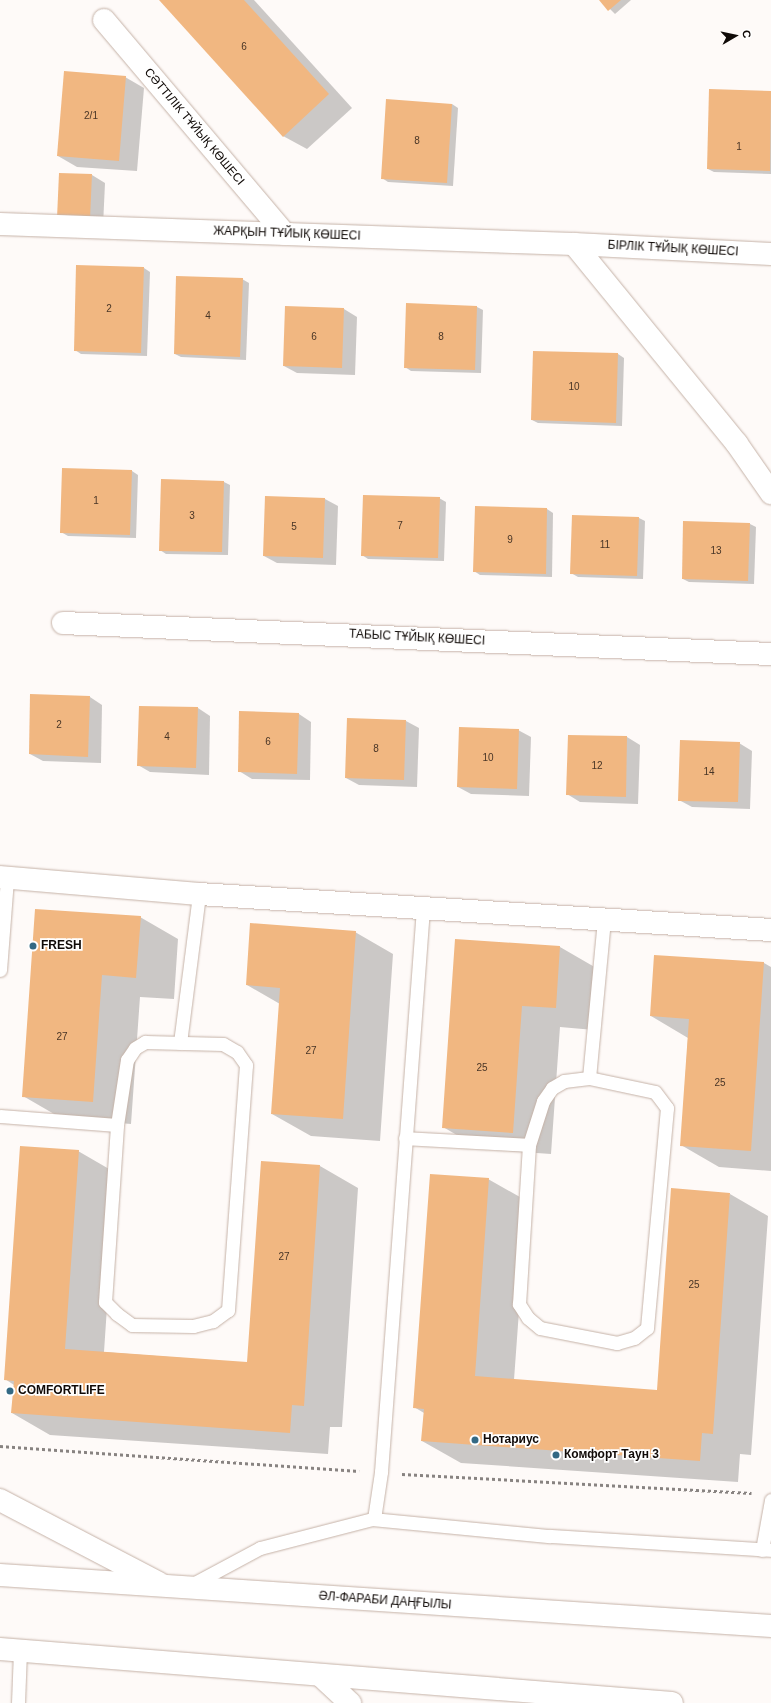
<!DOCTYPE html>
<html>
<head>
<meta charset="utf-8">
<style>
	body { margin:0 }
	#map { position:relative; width:771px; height:1703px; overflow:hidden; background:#fefaf8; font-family:Helvetica,sans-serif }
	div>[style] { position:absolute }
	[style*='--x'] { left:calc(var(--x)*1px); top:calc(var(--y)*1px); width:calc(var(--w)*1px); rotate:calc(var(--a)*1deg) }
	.shadow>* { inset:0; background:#0003 }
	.building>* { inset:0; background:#f1b781 }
	.path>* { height:2.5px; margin-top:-1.25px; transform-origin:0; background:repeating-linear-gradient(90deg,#888381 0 3px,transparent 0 6px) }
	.roads { filter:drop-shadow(0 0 1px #c5b2a7) drop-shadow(0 0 1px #c5b2a7) }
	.lane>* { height:13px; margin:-6.5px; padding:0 6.5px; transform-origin:6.5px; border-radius:6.5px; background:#fff }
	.street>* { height:22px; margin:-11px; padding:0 11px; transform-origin:11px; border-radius:11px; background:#fff }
	.secondary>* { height:22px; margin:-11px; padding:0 11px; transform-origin:11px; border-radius:11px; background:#fff }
	.dots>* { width:11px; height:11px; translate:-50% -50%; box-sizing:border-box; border:2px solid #fff; border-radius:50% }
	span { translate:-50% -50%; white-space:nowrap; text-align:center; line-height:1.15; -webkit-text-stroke:3.5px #fff; paint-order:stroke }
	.number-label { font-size:10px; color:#483526 }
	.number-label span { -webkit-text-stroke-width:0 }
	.street-label { font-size:12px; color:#100a07 }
	.poi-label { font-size:12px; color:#100a07; font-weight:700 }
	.left { translate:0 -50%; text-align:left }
	.north { position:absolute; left:715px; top:16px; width:40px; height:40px; -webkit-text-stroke:3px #fff; paint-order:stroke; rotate:81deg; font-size:11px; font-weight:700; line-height:16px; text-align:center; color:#100a07 }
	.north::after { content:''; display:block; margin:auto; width:14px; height:18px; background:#100a07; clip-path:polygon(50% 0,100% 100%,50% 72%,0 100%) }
</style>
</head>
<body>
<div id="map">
	<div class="shadow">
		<i style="clip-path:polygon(160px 0,254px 0,352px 108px,307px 149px,283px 136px)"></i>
		<i style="clip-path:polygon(601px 0,631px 0,615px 14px)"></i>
		<i style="clip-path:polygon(125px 77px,144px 88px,137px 171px,77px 167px,58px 156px)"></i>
		<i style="clip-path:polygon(710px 90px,771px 92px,771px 174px,714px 172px,708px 169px)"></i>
		<i style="clip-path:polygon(452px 104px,458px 108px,453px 186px,388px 182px,382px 178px)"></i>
		<i style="clip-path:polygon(92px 175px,105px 183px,103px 226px,70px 225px)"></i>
		<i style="clip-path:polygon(144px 268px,150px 272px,147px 356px,81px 354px,75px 350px)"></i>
		<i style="clip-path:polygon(242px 279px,249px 283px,246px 360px,181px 357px,175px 354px)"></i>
		<i style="clip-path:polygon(407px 304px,477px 307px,483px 310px,481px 373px,411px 371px,405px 367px)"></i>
		<i style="clip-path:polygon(344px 309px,357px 317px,355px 375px,297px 373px,284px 366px)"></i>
		<i style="clip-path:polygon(618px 354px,624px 358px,622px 426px,538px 423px,532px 420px)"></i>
		<i style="clip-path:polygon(132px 471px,138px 475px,136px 538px,68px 536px,61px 532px)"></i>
		<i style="clip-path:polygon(224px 482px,230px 485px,228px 555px,166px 554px,160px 550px)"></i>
		<i style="clip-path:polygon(439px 498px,446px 502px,444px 561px,368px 559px,362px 555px)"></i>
		<i style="clip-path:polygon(325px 499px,338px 506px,336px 565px,277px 563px,264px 556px)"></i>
		<i style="clip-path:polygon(476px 507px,547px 509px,553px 513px,552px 577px,480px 575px,474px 571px)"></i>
		<i style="clip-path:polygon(639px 518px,645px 521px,643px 579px,578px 577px,571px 573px)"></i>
		<i style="clip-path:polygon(750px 524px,756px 527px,754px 584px,689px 582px,683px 579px)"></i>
		<i style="clip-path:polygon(90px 697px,102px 705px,101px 763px,43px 761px,30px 754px)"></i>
		<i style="clip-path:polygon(198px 708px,210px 716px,209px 775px,150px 772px,138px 765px)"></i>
		<i style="clip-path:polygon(299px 714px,311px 722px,310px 780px,252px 779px,239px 771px)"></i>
		<i style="clip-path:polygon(406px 721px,419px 728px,417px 787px,359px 785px,346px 778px)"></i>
		<i style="clip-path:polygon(518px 730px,531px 737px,529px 796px,471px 794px,458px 787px)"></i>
		<i style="clip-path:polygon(569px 736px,627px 737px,640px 745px,638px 804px,580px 802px,567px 794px)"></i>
		<i style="clip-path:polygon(739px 743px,752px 751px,750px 809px,692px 807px,679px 800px)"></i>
		<i style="clip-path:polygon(36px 910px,140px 917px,178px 939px,174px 999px,140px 997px,131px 1124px,61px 1118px,23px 1096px)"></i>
		<i style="clip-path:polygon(355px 932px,393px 954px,380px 1141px,311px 1136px,272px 1114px,280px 1004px,247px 985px)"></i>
		<i style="clip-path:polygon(456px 940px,560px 947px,598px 969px,594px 1030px,560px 1027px,551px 1154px,481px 1149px,443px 1127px)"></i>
		<i style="clip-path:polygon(655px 956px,764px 963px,771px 967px,771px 1171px,719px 1167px,681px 1145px,688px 1038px,651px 1016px)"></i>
		<i style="clip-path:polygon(78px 1151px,116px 1173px,104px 1352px,248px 1363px,262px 1162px,320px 1166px,358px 1188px,342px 1427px,330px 1427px,328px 1454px,50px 1435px,12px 1413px,14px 1385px,5px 1379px)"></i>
		<i style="clip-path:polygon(488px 1179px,527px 1201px,514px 1380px,658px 1391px,730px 1194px,768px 1216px,751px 1455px,740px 1454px,738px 1482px,461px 1463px,422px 1441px,424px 1413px,414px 1407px)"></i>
	</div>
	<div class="building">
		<i style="clip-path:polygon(159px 0,244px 0,329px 94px,283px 137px)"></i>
		<i style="clip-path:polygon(599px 0,621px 0,608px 11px)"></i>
		<i style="clip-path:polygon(64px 71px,126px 76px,119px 161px,57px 156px)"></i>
		<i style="clip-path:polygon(709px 89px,771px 91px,770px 171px,707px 169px)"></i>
		<i style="clip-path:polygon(386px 99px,452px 104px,447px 183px,381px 179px)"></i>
		<i style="clip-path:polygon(59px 173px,92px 174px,90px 219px,57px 218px)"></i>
		<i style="clip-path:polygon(76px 265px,144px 267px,141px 353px,74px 351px)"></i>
		<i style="clip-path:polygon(176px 276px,243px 278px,240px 357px,174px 354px)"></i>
		<i style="clip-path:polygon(406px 303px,477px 306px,475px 370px,404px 368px)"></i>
		<i style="clip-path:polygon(285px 306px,344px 308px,342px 368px,283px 366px)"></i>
		<i style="clip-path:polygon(533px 351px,618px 353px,616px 423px,531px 420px)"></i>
		<i style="clip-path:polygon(62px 468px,132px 470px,130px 535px,60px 533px)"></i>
		<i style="clip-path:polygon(161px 479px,224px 481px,222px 552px,159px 551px)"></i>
		<i style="clip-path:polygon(363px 495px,440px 497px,438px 558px,361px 556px)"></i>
		<i style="clip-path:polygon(265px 496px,325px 498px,323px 558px,263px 556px)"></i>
		<i style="clip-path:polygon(475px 506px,547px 508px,546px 574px,473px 572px)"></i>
		<i style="clip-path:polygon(572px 515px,639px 517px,637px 576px,570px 574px)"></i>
		<i style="clip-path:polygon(683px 521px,750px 523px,748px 581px,682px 579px)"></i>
		<i style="clip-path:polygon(30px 694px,90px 696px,88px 757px,29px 754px)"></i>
		<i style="clip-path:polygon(139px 706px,198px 707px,196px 768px,137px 766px)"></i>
		<i style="clip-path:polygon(239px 711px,299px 713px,297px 774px,238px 772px)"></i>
		<i style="clip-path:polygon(347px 718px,406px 720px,404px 780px,345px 778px)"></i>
		<i style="clip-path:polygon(459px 727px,519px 729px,517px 789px,457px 787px)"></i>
		<i style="clip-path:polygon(568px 735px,627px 736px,626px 797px,566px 795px)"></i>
		<i style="clip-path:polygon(680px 740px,740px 742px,738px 802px,678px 801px)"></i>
		<i style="clip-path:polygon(35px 909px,141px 916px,136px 978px,102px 975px,93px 1102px,22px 1097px)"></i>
		<i style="clip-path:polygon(250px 923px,356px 931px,343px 1119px,271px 1114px,280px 988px,246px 985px)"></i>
		<i style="clip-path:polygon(455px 939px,560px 946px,556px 1008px,522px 1006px,513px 1133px,442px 1128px)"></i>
		<i style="clip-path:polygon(654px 955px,764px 962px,751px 1151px,680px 1146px,689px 1019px,650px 1016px)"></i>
		<i style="clip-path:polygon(20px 1146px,79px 1150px,65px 1349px,247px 1362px,261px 1161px,320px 1165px,304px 1406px,292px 1405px,290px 1433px,11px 1413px,14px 1381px,4px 1380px)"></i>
		<i style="clip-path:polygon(430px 1174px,489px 1178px,475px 1376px,657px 1390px,671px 1188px,730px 1193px,713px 1434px,702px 1433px,700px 1461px,421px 1441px,424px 1409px,413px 1408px)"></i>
	</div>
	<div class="path">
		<i style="--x:0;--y:1446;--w:360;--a:4"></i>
		<i style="--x:402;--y:1474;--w:350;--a:3.1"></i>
	</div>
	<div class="roads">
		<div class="lane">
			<i style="--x:0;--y:970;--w:92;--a:-85.6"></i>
			<i style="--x:145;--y:1042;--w:78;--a:1.5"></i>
			<i style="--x:223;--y:1044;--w:16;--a:30"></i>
			<i style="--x:237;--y:1052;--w:16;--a:55"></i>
			<i style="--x:246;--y:1065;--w:246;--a:94.2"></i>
			<i style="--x:228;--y:1310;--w:19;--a:144"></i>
			<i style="--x:213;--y:1321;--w:21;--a:166"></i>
			<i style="--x:193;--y:1326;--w:61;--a:-179.1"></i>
			<i style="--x:132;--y:1325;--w:19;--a:-144"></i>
			<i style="--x:117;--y:1314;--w:17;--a:-135"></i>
			<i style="--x:105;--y:1302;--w:177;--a:-86.1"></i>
			<i style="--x:117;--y:1125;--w:66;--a:-81.3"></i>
			<i style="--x:127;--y:1060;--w:14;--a:-56"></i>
			<i style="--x:135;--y:1048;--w:12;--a:-31"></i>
			<i style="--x:180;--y:1043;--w:150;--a:-82.7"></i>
			<i style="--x:589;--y:1078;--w:67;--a:12"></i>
			<i style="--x:655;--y:1092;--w:20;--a:53"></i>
			<i style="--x:667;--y:1108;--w:221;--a:95.2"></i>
			<i style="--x:647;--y:1328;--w:16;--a:142"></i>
			<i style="--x:634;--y:1338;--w:18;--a:164"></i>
			<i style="--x:617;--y:1343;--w:78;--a:-169"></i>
			<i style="--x:540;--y:1328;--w:16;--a:-140"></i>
			<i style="--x:528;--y:1318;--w:17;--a:-123"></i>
			<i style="--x:519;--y:1304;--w:159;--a:-86.4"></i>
			<i style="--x:529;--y:1145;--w:46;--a:-72.3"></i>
			<i style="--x:543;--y:1101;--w:16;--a:-55"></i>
			<i style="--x:552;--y:1088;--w:14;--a:-30"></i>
			<i style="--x:564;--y:1081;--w:25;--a:-7"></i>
			<i style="--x:589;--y:1078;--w:160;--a:-84.6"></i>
			<i style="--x:0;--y:1116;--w:117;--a:4.4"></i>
			<i style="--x:405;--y:1138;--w:124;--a:3.2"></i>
			<i style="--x:374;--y:1519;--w:48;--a:-81.5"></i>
			<i style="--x:381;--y:1472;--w:566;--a:-85.74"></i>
			<i style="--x:762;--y:1550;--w:51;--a:-79.8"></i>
			<i style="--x:191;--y:1585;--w:78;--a:-28.2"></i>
			<i style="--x:260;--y:1548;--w:116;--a:-14.5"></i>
			<i style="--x:372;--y:1519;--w:179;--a:5.5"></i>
			<i style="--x:550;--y:1536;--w:221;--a:3.6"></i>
			<i style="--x:18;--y:1703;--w:52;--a:-87.8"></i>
		</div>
		<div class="street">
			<i style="--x:104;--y:20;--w:280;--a:49.8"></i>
			<i style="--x:0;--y:224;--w:574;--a:2"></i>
			<i style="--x:574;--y:244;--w:197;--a:2.9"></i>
			<i style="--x:574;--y:244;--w:258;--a:50.8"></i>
			<i style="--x:737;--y:444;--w:60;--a:55.2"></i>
			<i style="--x:63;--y:623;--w:709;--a:2.51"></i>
			<i style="--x:0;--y:877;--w:200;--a:4.9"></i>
			<i style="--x:199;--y:894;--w:573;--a:3.6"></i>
			<i style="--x:321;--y:1676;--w:40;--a:43"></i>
		</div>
		<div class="secondary">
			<i style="--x:0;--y:1500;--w:179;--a:27.6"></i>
			<i style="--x:0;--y:1575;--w:773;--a:3.78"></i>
			<i style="--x:0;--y:1649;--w:674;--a:4.59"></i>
		</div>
	</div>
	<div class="dots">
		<i style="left:33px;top:946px;background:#336984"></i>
		<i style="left:10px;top:1391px;background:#336984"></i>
		<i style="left:475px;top:1440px;background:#336984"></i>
		<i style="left:556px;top:1455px;background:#336984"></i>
	</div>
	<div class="number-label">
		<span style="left:244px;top:47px">6</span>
		<span style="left:91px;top:116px">2/1</span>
		<span style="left:417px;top:141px">8</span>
		<span style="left:739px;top:147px">1</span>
		<span style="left:109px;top:309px">2</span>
		<span style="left:208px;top:316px">4</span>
		<span style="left:314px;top:337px">6</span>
		<span style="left:441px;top:337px">8</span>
		<span style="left:574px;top:387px">10</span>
		<span style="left:96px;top:501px">1</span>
		<span style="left:192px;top:516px">3</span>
		<span style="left:400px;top:526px">7</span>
		<span style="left:294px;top:527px">5</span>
		<span style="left:510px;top:540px">9</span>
		<span style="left:605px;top:545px">11</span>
		<span style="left:716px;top:551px">13</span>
		<span style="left:59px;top:725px">2</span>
		<span style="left:167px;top:737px">4</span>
		<span style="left:268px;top:742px">6</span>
		<span style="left:376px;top:749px">8</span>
		<span style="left:488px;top:758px">10</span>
		<span style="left:597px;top:766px">12</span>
		<span style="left:709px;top:772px">14</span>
		<span style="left:62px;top:1037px">27</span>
		<span style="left:311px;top:1051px">27</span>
		<span style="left:482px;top:1068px">25</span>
		<span style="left:720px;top:1083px">25</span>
		<span style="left:284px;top:1257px">27</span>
		<span style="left:694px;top:1285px">25</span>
	</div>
	<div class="street-label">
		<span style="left:194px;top:127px;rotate:50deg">СӘТТІЛІК ТҰЙЫҚ КӨШЕСІ</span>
		<span style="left:287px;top:234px;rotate:2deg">ЖАРҚЫН ТҰЙЫҚ КӨШЕСІ</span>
		<span style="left:673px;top:249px;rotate:3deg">БІРЛІК ТҰЙЫҚ КӨШЕСІ</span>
		<span style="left:417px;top:638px;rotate:3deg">ТАБЫС ТҰЙЫҚ КӨШЕСІ</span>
		<span style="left:385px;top:1601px;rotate:4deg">ӘЛ-ФАРАБИ ДАҢҒЫЛЫ</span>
	</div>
	<div class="poi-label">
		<span class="left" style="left:41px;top:946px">FRESH</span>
		<span class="left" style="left:18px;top:1391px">COMFORTLIFE</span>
		<span class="left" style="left:483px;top:1440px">Нотариус</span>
		<span class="left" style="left:564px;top:1455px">Комфорт Таун 3</span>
	</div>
	<div class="north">С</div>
</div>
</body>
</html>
